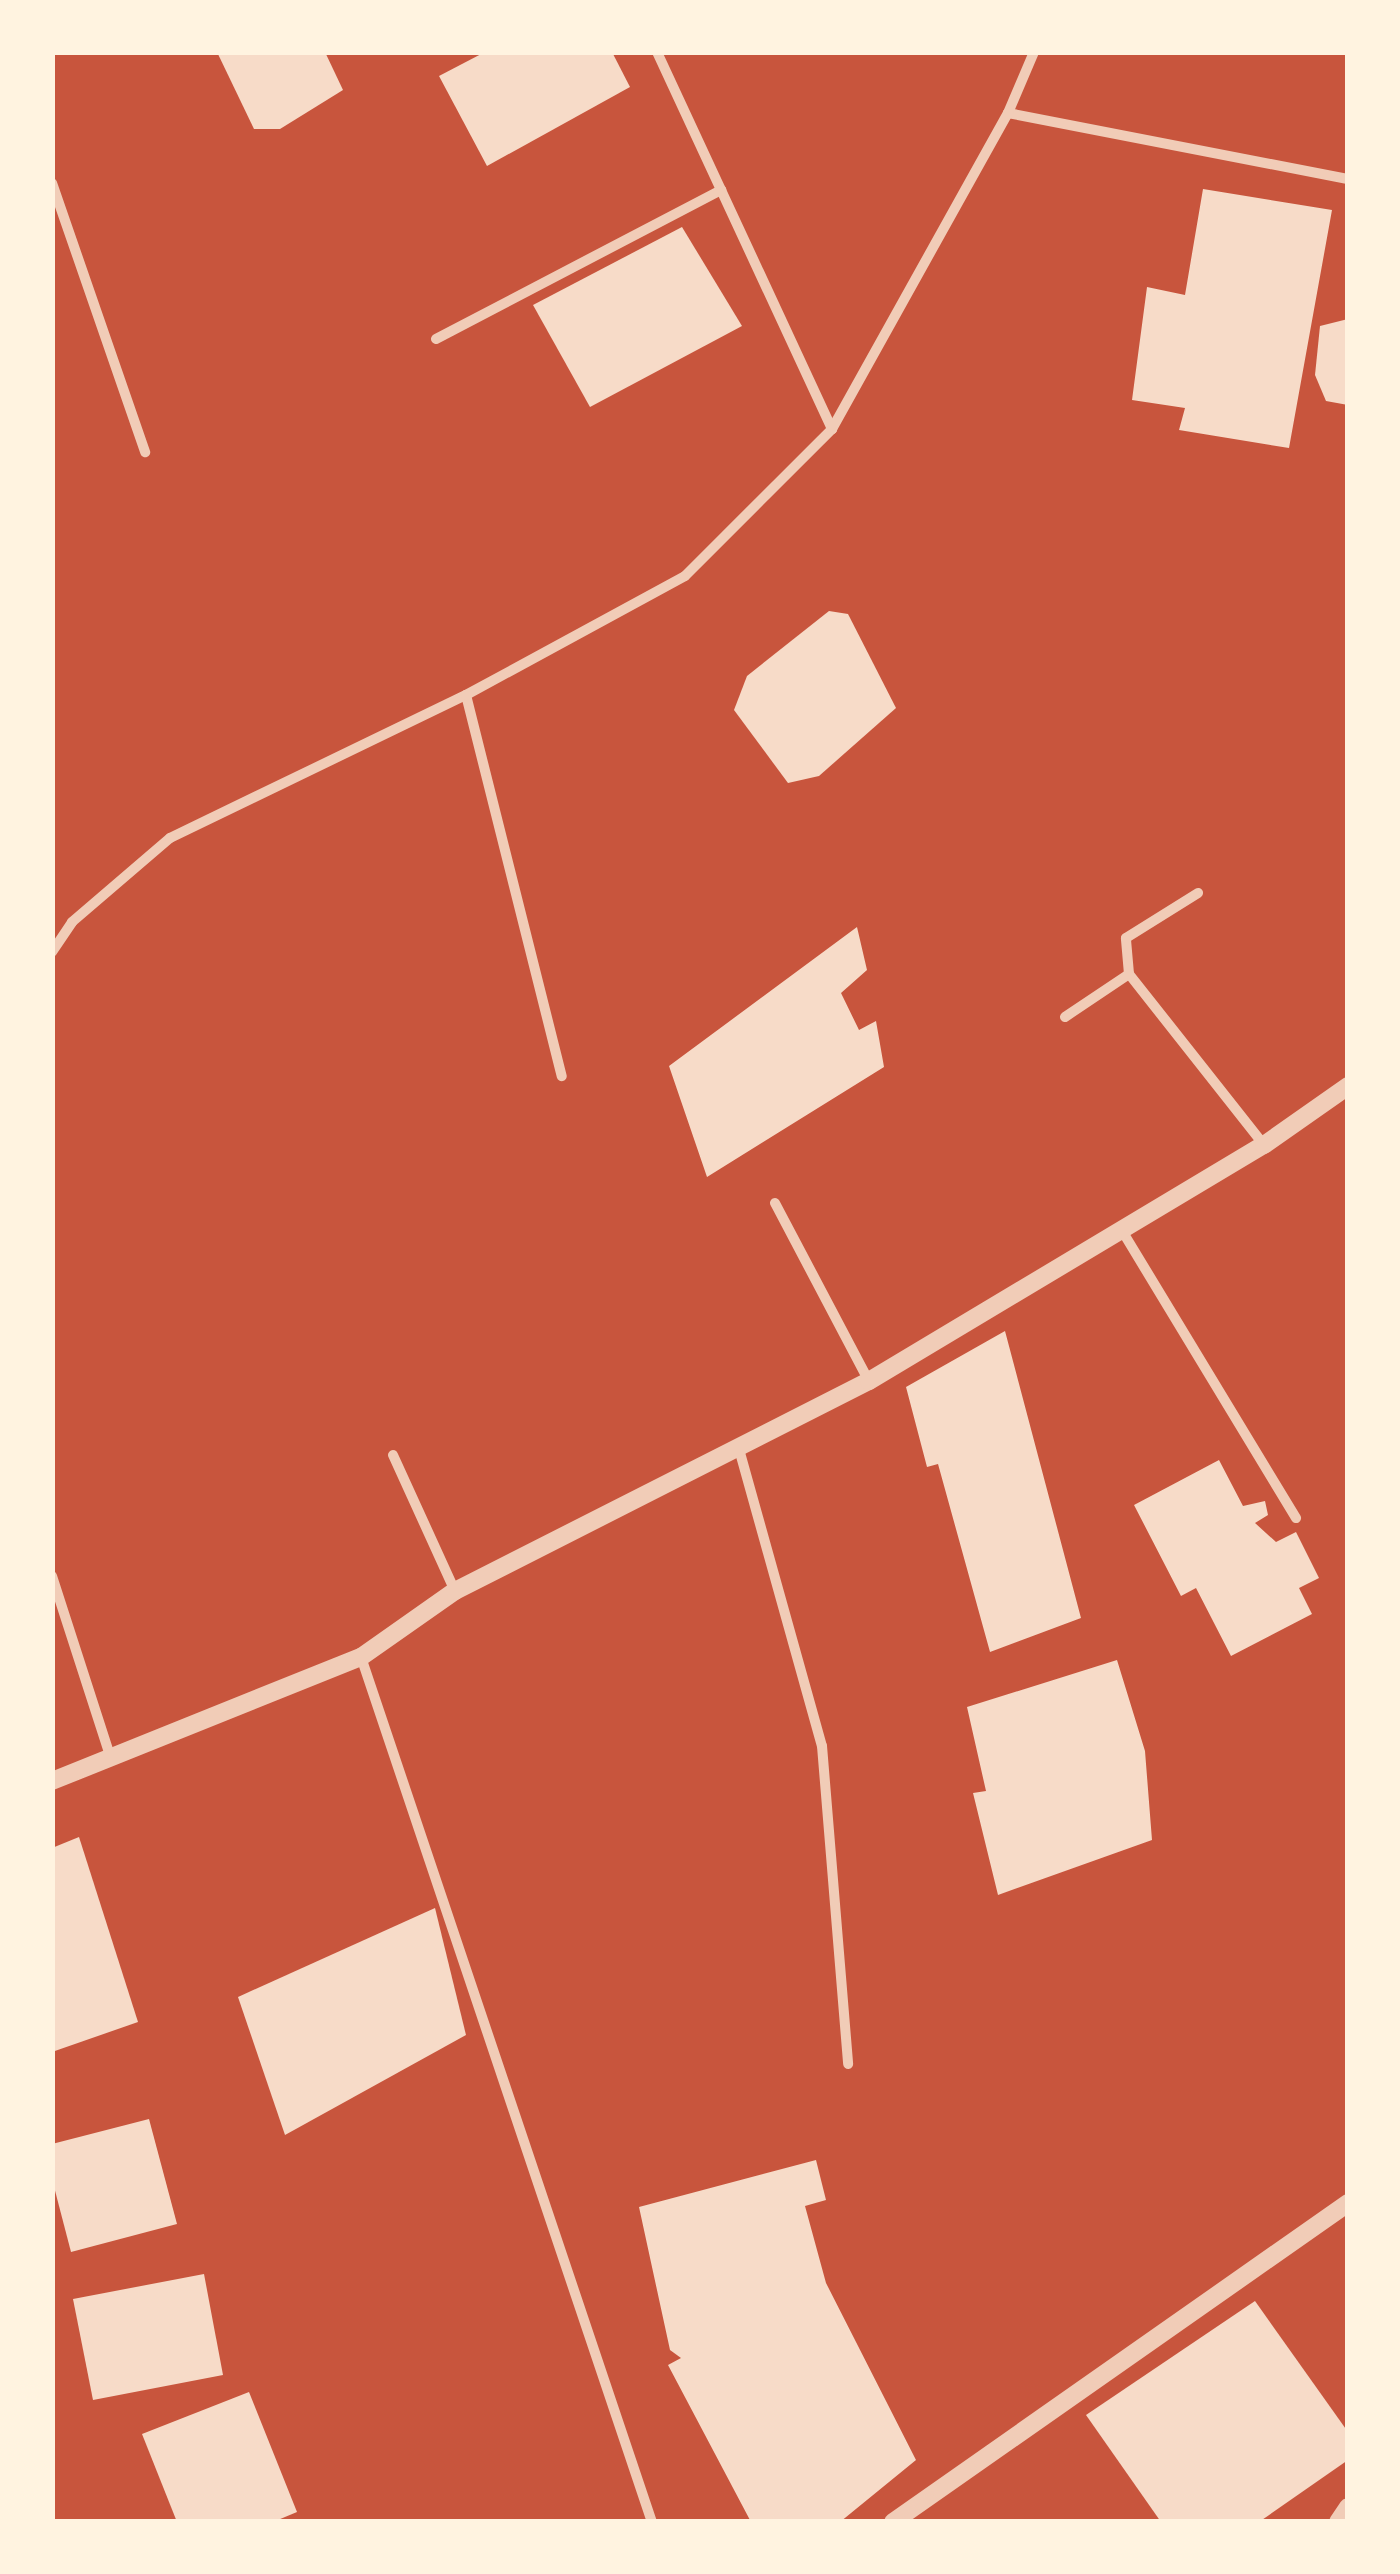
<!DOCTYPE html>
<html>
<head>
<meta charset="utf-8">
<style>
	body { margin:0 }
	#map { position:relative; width:1400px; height:2574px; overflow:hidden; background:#c8553d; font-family:"Golos Text",sans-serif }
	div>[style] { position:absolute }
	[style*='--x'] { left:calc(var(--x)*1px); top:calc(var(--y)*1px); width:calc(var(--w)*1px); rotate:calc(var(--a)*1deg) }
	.building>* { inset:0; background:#f7dbc8 }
	.minor>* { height:10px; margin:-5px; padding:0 5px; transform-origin:5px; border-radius:5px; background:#f1ccb7 }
	.tertiary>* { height:18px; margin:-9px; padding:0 9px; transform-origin:9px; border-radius:9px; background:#f1ccb7 }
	span { translate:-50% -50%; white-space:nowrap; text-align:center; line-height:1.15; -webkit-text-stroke:8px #fff3e0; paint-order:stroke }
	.frame { position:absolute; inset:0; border:55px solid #fff3e0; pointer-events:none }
</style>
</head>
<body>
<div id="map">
	<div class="building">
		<i style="clip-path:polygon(217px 52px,325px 52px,343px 90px,280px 129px,254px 129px)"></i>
		<i style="clip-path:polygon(485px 52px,612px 52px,630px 87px,487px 166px,439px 76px)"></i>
		<i style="clip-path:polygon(1203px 189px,1332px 210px,1289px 448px,1179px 430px,1185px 408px,1132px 400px,1147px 287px,1185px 295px)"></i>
		<i style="clip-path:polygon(682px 227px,742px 326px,590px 407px,533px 305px)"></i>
		<i style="clip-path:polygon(1348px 319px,1348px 405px,1326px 401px,1315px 375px,1320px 326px)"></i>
		<i style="clip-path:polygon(829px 611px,848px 614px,896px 708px,819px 776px,788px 783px,734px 710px,747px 676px)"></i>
		<i style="clip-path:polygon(857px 927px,867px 970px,841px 993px,859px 1030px,876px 1021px,884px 1067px,707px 1177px,669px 1066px)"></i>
		<i style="clip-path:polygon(1005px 1331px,1081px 1618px,990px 1652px,938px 1464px,927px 1467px,906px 1387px)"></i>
		<i style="clip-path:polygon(1219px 1460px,1243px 1506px,1265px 1501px,1268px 1515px,1255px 1523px,1276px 1542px,1296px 1532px,1319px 1578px,1299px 1588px,1312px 1614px,1231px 1656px,1196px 1588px,1181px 1596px,1134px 1505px)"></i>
		<i style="clip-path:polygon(1117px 1660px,1145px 1751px,1152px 1840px,998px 1895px,973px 1793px,986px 1791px,967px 1707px)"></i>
		<i style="clip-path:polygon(79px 1837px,138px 2022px,52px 2052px,52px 1848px)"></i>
		<i style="clip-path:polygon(435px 1908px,466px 2035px,285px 2135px,238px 1997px)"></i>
		<i style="clip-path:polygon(149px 2119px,177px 2224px,71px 2252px,52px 2179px,52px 2144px)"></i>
		<i style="clip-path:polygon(816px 2160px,826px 2200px,805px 2206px,826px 2283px,916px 2460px,840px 2522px,751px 2522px,668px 2365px,681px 2358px,670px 2350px,639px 2207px)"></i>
		<i style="clip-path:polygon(204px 2274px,223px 2375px,93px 2400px,73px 2299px)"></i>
		<i style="clip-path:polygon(1255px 2301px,1348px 2432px,1348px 2460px,1259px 2522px,1161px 2522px,1086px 2415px)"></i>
		<i style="clip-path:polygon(249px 2392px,297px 2512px,273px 2522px,177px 2522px,142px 2434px)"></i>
	</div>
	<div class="minor">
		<i style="--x:657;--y:52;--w:416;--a:65.1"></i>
		<i style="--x:1008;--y:113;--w:346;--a:11"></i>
		<i style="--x:52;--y:183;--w:285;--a:70.9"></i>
		<i style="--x:436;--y:339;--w:322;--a:-27.6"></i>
		<i style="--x:466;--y:695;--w:393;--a:75.9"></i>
		<i style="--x:52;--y:952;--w:36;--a:-56"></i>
		<i style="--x:72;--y:922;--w:129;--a:-40.6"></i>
		<i style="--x:170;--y:838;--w:329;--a:-25.8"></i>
		<i style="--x:466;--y:695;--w:249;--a:-28.5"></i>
		<i style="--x:685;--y:576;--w:208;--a:-45"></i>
		<i style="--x:832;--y:429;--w:362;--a:-60.9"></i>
		<i style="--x:1008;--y:113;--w:66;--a:-66.9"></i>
		<i style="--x:1129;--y:974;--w:218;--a:51.7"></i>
		<i style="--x:1065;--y:1017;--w:77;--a:-33.9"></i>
		<i style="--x:1129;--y:974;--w:36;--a:-95"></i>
		<i style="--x:1126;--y:938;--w:85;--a:-32"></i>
		<i style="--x:775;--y:1203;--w:201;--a:62.2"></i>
		<i style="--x:1121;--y:1229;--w:338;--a:58.8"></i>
		<i style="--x:739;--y:1449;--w:308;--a:74.4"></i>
		<i style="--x:822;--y:1746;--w:319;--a:85.3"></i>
		<i style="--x:393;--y:1455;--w:149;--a:65.5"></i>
		<i style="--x:52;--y:1576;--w:192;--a:72.1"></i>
		<i style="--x:361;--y:1657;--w:913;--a:71.41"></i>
	</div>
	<div class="tertiary">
		<i style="--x:52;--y:1781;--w:333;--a:-21.9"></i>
		<i style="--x:361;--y:1657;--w:115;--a:-35.1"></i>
		<i style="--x:455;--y:1591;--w:464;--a:-26.9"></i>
		<i style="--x:869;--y:1381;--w:460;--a:-30.9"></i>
		<i style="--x:1264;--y:1145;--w:103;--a:-35.1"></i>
		<i style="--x:893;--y:2522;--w:556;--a:-35.03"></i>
		<i style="--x:1338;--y:2522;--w:18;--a:-56"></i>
	</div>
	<div class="frame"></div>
</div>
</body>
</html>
